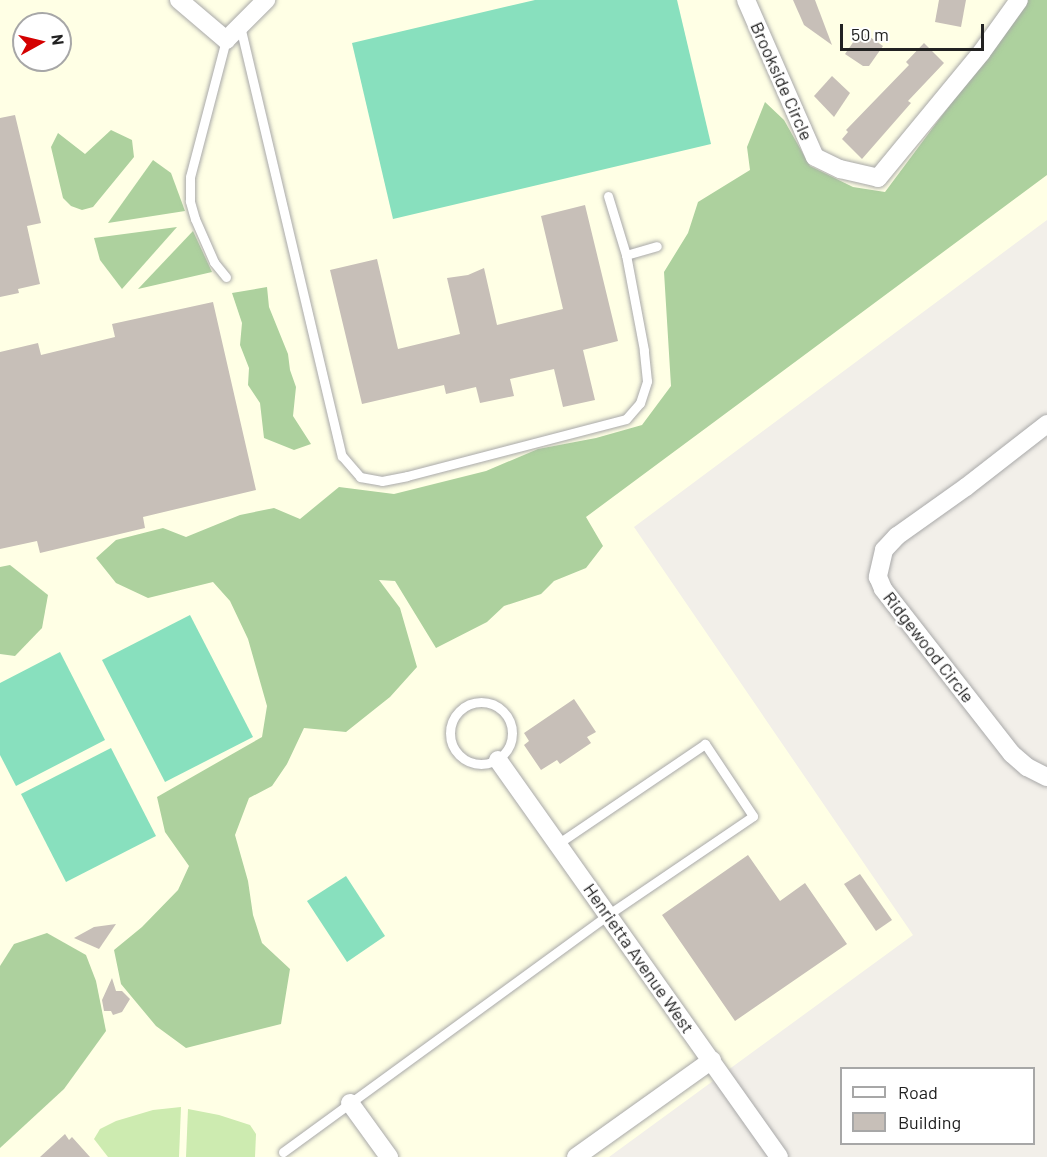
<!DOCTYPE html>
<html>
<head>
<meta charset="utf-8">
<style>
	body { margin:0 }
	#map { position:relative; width:1047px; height:1157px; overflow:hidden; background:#f2efe9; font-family:Barlow,sans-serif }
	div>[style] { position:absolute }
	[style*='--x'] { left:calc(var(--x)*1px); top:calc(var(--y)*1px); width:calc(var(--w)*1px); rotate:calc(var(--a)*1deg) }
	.education>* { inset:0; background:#ffffe5 }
	.grass>* { inset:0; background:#cdebb0 }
	.forest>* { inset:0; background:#add19e }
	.pitch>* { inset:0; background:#88e0be }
	.building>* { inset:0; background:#c7bfb8 }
	.roads { filter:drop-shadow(0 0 2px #a9a9a9) drop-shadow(0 0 2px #a9a9a9) }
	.service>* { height:9px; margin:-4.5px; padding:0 4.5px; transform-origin:4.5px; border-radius:4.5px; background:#fff }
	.service>.ring { margin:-4.5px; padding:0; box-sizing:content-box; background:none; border:9px solid #fff; border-radius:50% }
	.minor>* { height:18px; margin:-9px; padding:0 9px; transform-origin:9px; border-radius:9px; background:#fff }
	span { translate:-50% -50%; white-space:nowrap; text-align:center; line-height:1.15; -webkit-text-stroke:5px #fff; paint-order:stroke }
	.street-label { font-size:18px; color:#222 }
	.legend { position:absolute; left:840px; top:1067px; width:195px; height:78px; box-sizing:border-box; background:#fff; border:2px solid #a7a7a7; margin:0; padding:8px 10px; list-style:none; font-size:18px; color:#222 }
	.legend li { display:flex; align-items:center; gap:12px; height:30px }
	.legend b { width:30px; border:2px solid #a7a7a7 }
	.north { position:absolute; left:12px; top:12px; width:60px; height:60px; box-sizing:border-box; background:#fff; border:2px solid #a7a7a7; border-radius:50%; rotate:82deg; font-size:16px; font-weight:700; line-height:24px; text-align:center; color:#222 }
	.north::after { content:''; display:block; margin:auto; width:21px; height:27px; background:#d40000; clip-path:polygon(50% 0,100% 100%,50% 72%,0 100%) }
	.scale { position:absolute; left:840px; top:24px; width:144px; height:27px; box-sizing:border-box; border:3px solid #222; border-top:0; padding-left:8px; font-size:18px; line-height:21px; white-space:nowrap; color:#222; -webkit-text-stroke:4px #fff; paint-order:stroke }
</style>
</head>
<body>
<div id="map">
	<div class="education">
		<i style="clip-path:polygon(evenodd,0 0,1047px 0,1047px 220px,634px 527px,913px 935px,609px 1157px,0 1157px,0 0,24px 24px,60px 24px,60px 60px,24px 60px,24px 24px)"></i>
	</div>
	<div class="grass">
		<i style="clip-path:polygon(181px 1107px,179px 1157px,108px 1157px,94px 1139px,100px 1129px,116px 1121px,153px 1110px)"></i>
		<i style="clip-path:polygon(188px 1109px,219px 1115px,250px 1125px,256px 1134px,255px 1157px,186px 1157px)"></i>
	</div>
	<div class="forest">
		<i style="clip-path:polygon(1028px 0,1047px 0,1047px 175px,586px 517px,603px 546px,586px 568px,554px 581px,541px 594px,504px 606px,487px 622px,436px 648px,395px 581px,379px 580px,400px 608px,417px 667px,390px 697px,346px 732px,304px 728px,287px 764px,272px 786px,249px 798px,235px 835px,248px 881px,253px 915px,262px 943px,290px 969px,281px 1024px,186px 1048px,156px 1026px,121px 984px,114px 950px,142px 927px,178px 890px,189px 866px,165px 832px,157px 797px,262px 737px,267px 706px,248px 639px,230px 601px,213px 582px,148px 598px,116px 583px,96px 558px,116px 540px,163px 528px,186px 537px,240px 515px,274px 508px,300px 519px,339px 487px,394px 494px,486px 471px,538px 449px,596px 438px,642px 425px,671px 386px,664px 272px,688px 233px,698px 202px,750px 170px,747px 147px,765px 102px,784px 120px,810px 166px,853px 187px,885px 192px)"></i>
		<i style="clip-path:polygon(111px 130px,132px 140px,134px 157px,93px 207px,82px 210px,71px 206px,63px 198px,51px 147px,58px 133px,85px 154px)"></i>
		<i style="clip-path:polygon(153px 160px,171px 173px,185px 211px,108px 223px)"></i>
		<i style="clip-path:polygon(177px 227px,122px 289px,100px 260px,94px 238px)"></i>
		<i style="clip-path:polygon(193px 231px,212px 272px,138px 289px)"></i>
		<i style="clip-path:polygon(267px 287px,269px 307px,288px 354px,290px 370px,296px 387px,293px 416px,311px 444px,294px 450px,264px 438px,260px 403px,248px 385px,249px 368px,240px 345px,242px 323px,232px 293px)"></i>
		<i style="clip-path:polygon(10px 565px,48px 595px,42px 628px,15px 656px,0 654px,0 567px)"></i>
		<i style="clip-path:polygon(47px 933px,86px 955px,96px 981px,106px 1031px,64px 1089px,0 1148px,0 966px,14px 944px)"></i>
	</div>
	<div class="pitch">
		<i style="clip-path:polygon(535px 0,677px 0,711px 144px,393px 219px,352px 43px)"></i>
		<i style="clip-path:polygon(190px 615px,253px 737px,165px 782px,102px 660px)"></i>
		<i style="clip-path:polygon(60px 652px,105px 740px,16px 786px,0 755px,0 683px)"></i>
		<i style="clip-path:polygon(111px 748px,156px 836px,66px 882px,21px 794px)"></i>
		<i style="clip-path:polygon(346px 876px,385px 936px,347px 962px,307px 901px)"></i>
	</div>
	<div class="building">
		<i style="clip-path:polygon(793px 0,815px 0,832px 45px,804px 25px)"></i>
		<i style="clip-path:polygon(939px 0,966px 0,961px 27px,935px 22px)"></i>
		<i style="clip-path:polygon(861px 31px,883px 46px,869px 66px,863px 66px,845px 54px)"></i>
		<i style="clip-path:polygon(924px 43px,944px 63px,908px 101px,911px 103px,862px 159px,842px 139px,848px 132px,846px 130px,909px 65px,906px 62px)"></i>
		<i style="clip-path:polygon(832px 76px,850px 93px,834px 117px,814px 96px)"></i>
		<i style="clip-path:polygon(15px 115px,41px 223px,27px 226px,40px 284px,18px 289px,19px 293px,0 297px,0 118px)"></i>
		<i style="clip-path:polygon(585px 205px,618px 341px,583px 350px,595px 400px,563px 407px,554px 369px,510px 379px,514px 396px,480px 403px,476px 387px,446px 394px,444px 385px,362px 404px,330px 270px,377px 259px,398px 349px,460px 334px,447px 278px,468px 275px,484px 268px,497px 325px,563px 309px,541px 216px)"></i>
		<i style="clip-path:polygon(213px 302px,256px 490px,143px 517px,145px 528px,40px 553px,37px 541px,0 549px,0 352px,38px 343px,41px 355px,115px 337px,112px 324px)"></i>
		<i style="clip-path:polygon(574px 699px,596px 732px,587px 737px,591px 743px,560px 764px,557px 760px,541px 770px,524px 745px,529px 741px,524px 733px)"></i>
		<i style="clip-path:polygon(748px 855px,780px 901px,805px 883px,847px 944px,735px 1021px,662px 915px)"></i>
		<i style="clip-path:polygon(860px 874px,892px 920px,876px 931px,844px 884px)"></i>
		<i style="clip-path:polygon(116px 924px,99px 949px,74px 938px,94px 927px)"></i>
		<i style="clip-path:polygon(112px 978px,116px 991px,122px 991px,130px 999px,122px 1012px,113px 1015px,111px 1011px,104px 1011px,102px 1000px)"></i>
		<i style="clip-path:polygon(65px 1134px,69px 1140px,72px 1137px,90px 1157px,40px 1157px)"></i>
	</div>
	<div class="roads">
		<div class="service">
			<i style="--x:240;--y:26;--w:442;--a:76.7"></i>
			<i style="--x:342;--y:456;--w:28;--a:49"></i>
			<i style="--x:360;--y:477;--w:22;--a:10"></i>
			<i style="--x:382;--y:481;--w:25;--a:-11"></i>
			<i style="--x:407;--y:476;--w:226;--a:-14.6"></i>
			<i style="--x:626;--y:419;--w:21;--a:-49"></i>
			<i style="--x:640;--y:403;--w:23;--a:-72"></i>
			<i style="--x:647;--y:381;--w:31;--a:-96"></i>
			<i style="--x:644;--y:350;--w:97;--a:-100.7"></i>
			<i style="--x:626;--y:255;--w:32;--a:-16"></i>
			<i style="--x:608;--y:196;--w:62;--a:73"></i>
			<i style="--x:226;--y:277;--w:19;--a:-129"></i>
			<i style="--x:214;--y:262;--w:47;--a:-113.8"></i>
			<i style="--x:195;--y:219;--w:19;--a:-106"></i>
			<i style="--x:190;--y:201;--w:24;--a:-90"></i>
			<i style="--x:190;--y:177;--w:142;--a:-75.3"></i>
			<i class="ring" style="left:450px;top:702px;width:53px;height:53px"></i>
			<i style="--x:283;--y:1152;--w:404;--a:-36.1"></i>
			<i style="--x:609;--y:914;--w:174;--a:-34.2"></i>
			<i style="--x:753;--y:816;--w:87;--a:-123.7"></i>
			<i style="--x:705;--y:744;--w:176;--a:145.9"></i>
		</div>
		<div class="minor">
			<i style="--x:179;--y:0;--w:62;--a:40.4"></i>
			<i style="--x:226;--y:40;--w:57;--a:-45"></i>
			<i style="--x:746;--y:0;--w:171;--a:66.3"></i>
			<i style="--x:815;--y:157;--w:28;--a:26"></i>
			<i style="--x:840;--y:169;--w:39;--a:13"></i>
			<i style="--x:878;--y:178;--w:162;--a:-50.5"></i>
			<i style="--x:981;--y:53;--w:65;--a:-54.4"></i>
			<i style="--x:1047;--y:424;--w:103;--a:142.1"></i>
			<i style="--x:966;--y:487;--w:85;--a:144.6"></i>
			<i style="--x:897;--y:536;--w:19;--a:133"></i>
			<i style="--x:884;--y:550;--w:28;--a:103"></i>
			<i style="--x:878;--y:577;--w:13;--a:67"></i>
			<i style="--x:883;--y:589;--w:209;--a:52"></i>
			<i style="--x:1012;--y:754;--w:20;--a:41"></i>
			<i style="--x:1027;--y:767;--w:22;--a:27"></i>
			<i style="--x:498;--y:760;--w:486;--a:54.7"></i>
			<i style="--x:350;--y:1103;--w:67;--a:54.2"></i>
			<i style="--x:576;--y:1157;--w:167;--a:-35.5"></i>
		</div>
	</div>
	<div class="street-label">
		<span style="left:782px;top:81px;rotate:66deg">Brookside Circle</span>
		<span style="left:929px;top:647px;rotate:52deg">Ridgewood Circle</span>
		<span style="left:639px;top:958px;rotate:55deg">Henrietta Avenue West</span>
	</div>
	<ul class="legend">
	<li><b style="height:8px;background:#fff"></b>Road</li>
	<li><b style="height:16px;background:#c7bfb8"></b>Building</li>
	</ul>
	<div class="north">N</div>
	<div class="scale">50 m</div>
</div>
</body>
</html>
